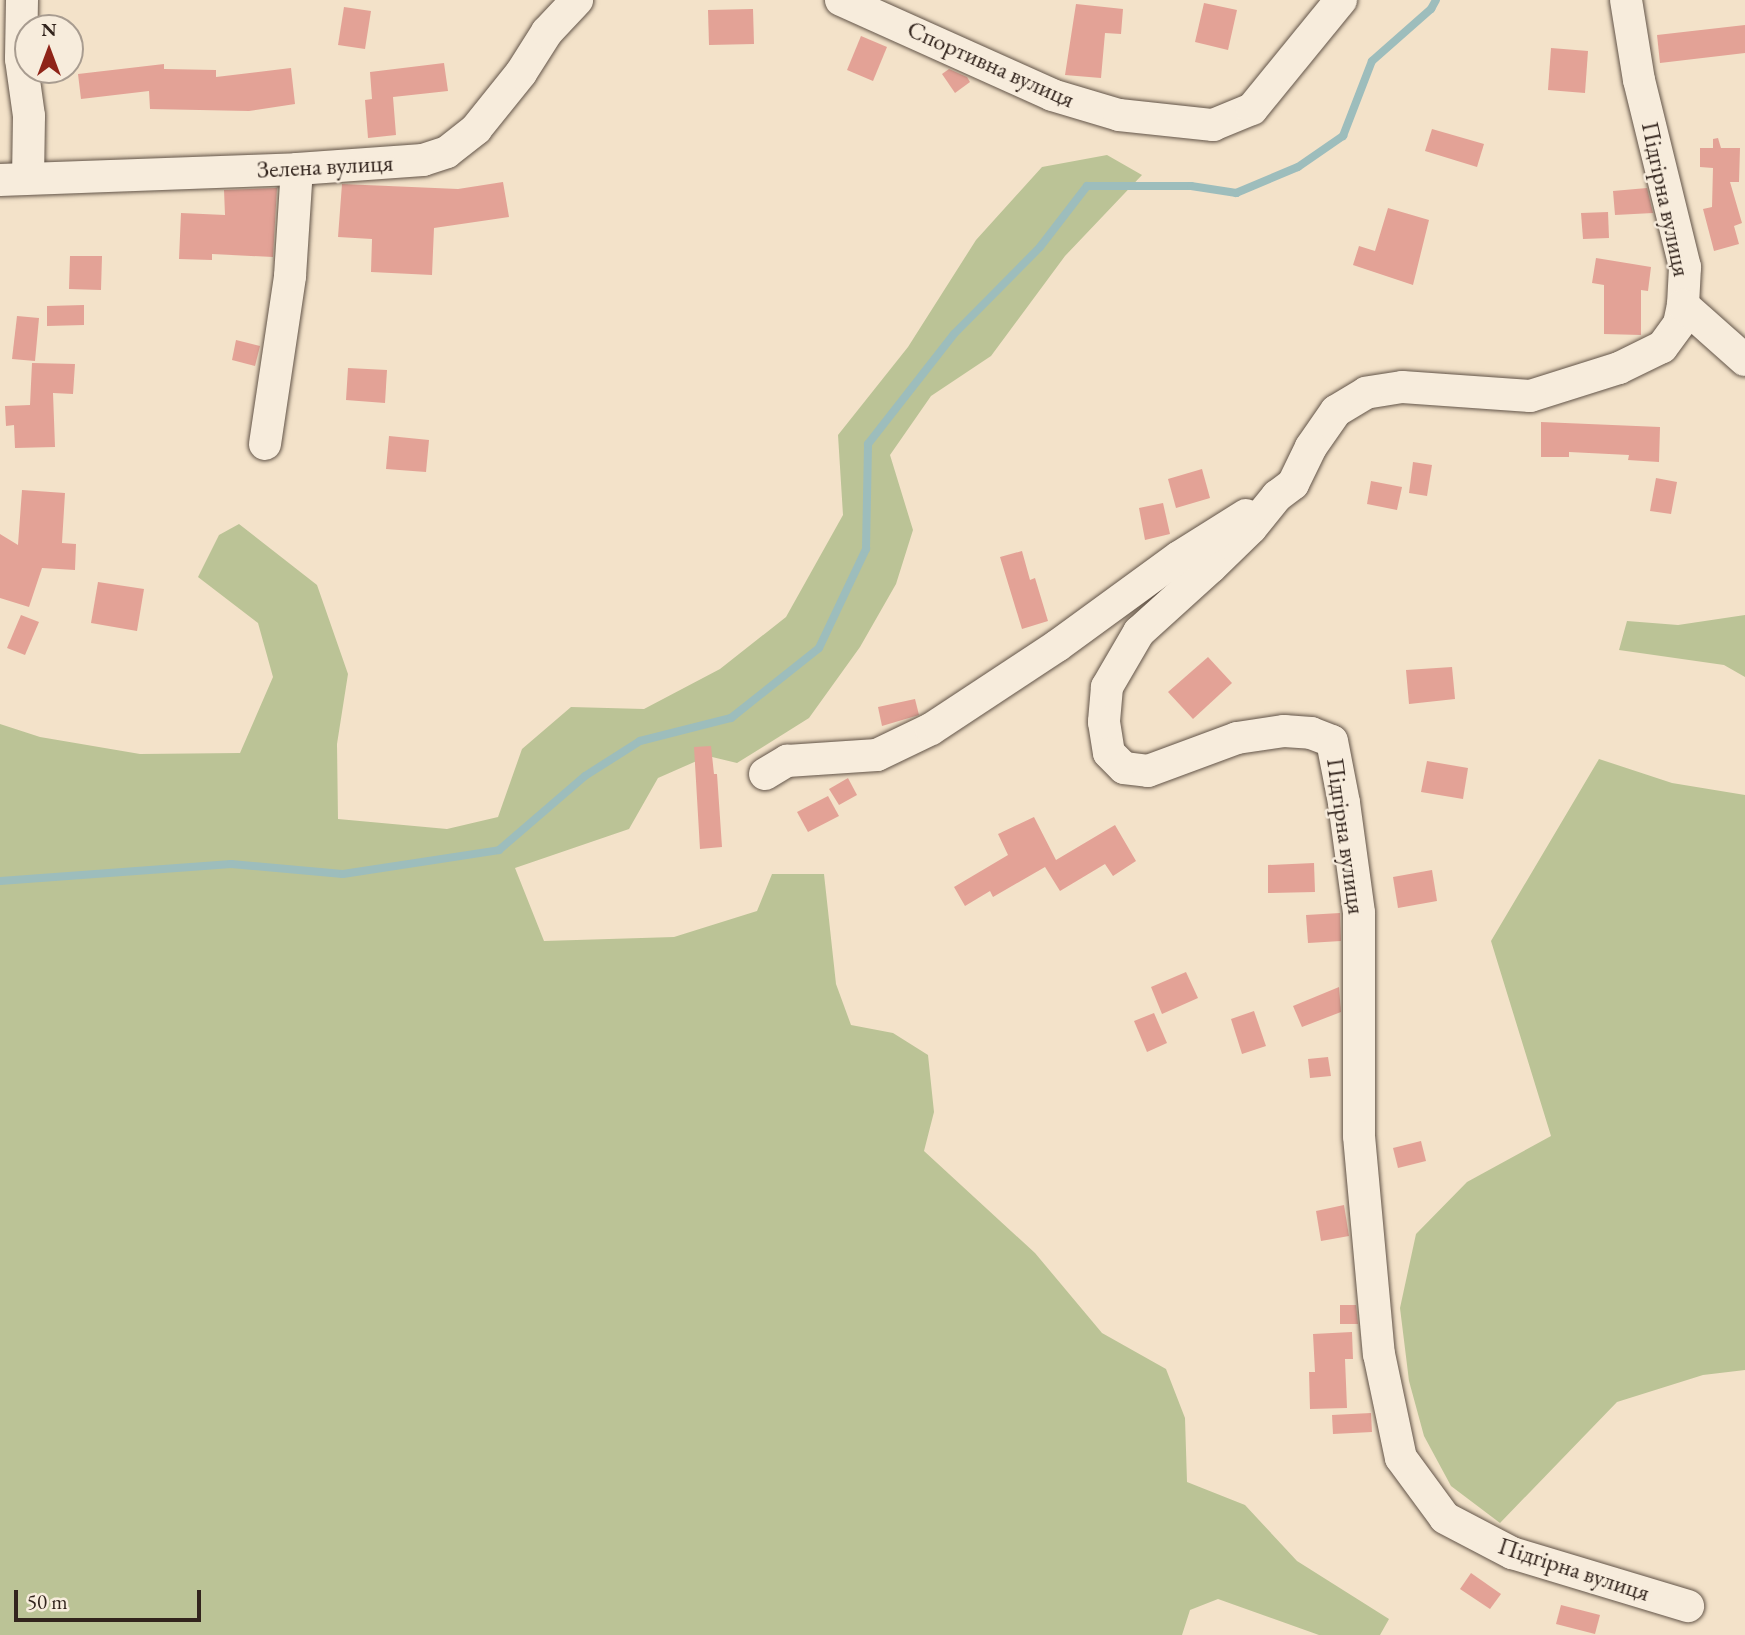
<!DOCTYPE html>
<html>
<head>
<meta charset="utf-8">
<style>
	body { margin:0 }
	#map { position:relative; width:1745px; height:1635px; overflow:hidden; background:#f3e2c9; font-family:"EB Garamond",serif }
	div>[style] { position:absolute }
	[style*='--x'] { left:calc(var(--x)*1px); top:calc(var(--y)*1px); width:calc(var(--w)*1px); rotate:calc(var(--a)*1deg) }
	.green>* { inset:0; background:#bbc396 }
	.stream>* { height:8px; margin:-4px; padding:0 4px; transform-origin:4px; border-radius:4px; background:#9dbdbc }
	.building>* { inset:0; background:#e3a296 }
	.roads { filter:drop-shadow(0 0 2px #625448) drop-shadow(0 0 2px #625448) }
	.minor>* { height:32px; margin:-16px; padding:0 16px; transform-origin:16px; border-radius:16px; background:#f7ecdc }
	span { translate:-50% -50%; white-space:nowrap; text-align:center; line-height:1.15; -webkit-text-stroke:5px #f7ecdc; paint-order:stroke }
	.street-label { font-size:24px; color:#32241d }
	.north { position:absolute; left:14px; top:14px; width:70px; height:70px; box-sizing:border-box; background:#f7ecdc; border:2px solid #a89c90; border-radius:50%; rotate:0deg; font-size:19px; font-weight:700; line-height:28px; text-align:center; color:#32241d }
	.north::after { content:''; display:block; margin:auto; width:24px; height:32px; background:#8f2418; clip-path:polygon(50% 0,100% 100%,50% 72%,0 100%) }
	.scale { position:absolute; left:14px; top:1590px; width:187px; height:32px; box-sizing:border-box; border:4px solid #32241d; border-top:0; padding-left:9px; font-size:21px; line-height:24px; white-space:nowrap; color:#32241d; -webkit-text-stroke:5px #f7ecdc; paint-order:stroke }
</style>
</head>
<body>
<div id="map">
	<div class="green">
		<i style="clip-path:polygon(1107px 155px,1142px 175px,1065px 256px,991px 356px,931px 396px,890px 455px,913px 530px,896px 584px,860px 647px,809px 718px,737px 763px,708px 756px,658px 778px,629px 829px,515px 868px,544px 941px,674px 937px,757px 911px,772px 874px,824px 874px,836px 984px,851px 1025px,893px 1033px,928px 1055px,934px 1112px,924px 1151px,1035px 1253px,1102px 1333px,1166px 1369px,1185px 1418px,1187px 1482px,1245px 1505px,1297px 1561px,1389px 1619px,1380px 1635px,1319px 1635px,1218px 1599px,1190px 1610px,1182px 1635px,0 1635px,0 724px,40px 737px,140px 754px,240px 753px,273px 677px,258px 623px,198px 577px,219px 535px,239px 524px,317px 585px,348px 674px,337px 744px,338px 819px,447px 829px,498px 817px,522px 749px,571px 707px,644px 709px,720px 669px,786px 617px,843px 515px,838px 435px,908px 347px,976px 240px,1042px 167px)"></i>
		<i style="clip-path:polygon(1745px 615px,1745px 677px,1724px 665px,1619px 650px,1627px 621px,1678px 625px)"></i>
		<i style="clip-path:polygon(1599px 759px,1672px 783px,1745px 795px,1745px 1370px,1703px 1375px,1617px 1402px,1500px 1523px,1451px 1486px,1424px 1436px,1409px 1381px,1400px 1308px,1416px 1234px,1467px 1182px,1551px 1136px,1491px 941px)"></i>
	</div>
	<div class="stream">
		<i style="--x:0;--y:881;--w:232;--a:-4.2"></i>
		<i style="--x:231;--y:864;--w:112;--a:5.1"></i>
		<i style="--x:343;--y:874;--w:158;--a:-8.7"></i>
		<i style="--x:499;--y:850;--w:113;--a:-40.7"></i>
		<i style="--x:585;--y:776;--w:65;--a:-32.5"></i>
		<i style="--x:640;--y:741;--w:94;--a:-14.2"></i>
		<i style="--x:731;--y:718;--w:112;--a:-38.5"></i>
		<i style="--x:819;--y:648;--w:110;--a:-64.6"></i>
		<i style="--x:866;--y:549;--w:105;--a:-88.9"></i>
		<i style="--x:868;--y:444;--w:140;--a:-52"></i>
		<i style="--x:954;--y:334;--w:122;--a:-45.3"></i>
		<i style="--x:1040;--y:247;--w:77;--a:-52.4"></i>
		<i style="--x:1087;--y:186;--w:104;--a:0"></i>
		<i style="--x:1191;--y:186;--w:46;--a:8.8"></i>
		<i style="--x:1236;--y:193;--w:67;--a:-22.8"></i>
		<i style="--x:1298;--y:167;--w:55;--a:-34.6"></i>
		<i style="--x:1343;--y:136;--w:80;--a:-68.9"></i>
		<i style="--x:1372;--y:61;--w:79;--a:-41.4"></i>
		<i style="--x:1431;--y:9;--w:10;--a:-61"></i>
	</div>
	<div class="building">
		<i style="clip-path:polygon(1204px 3px,1237px 10px,1228px 50px,1195px 42px)"></i>
		<i style="clip-path:polygon(1076px 4px,1123px 9px,1121px 34px,1105px 33px,1101px 78px,1065px 75px)"></i>
		<i style="clip-path:polygon(344px 7px,371px 11px,365px 49px,338px 45px)"></i>
		<i style="clip-path:polygon(753px 9px,754px 44px,709px 45px,708px 10px)"></i>
		<i style="clip-path:polygon(1745px 25px,1745px 53px,1660px 63px,1657px 35px)"></i>
		<i style="clip-path:polygon(861px 36px,887px 47px,873px 81px,847px 70px)"></i>
		<i style="clip-path:polygon(1551px 48px,1588px 51px,1585px 93px,1548px 90px)"></i>
		<i style="clip-path:polygon(444px 63px,448px 91px,393px 97px,396px 135px,368px 138px,365px 100px,372px 99px,370px 72px)"></i>
		<i style="clip-path:polygon(164px 64px,164px 69px,216px 70px,216px 77px,291px 68px,295px 104px,249px 111px,150px 109px,149px 91px,81px 99px,78px 74px)"></i>
		<i style="clip-path:polygon(949px 69px,967px 77px,970px 82px,955px 93px,942px 74px)"></i>
		<i style="clip-path:polygon(1432px 129px,1484px 144px,1477px 167px,1425px 151px)"></i>
		<i style="clip-path:polygon(1718px 138px,1721px 148px,1740px 148px,1739px 182px,1730px 182px,1742px 223px,1734px 226px,1739px 244px,1714px 251px,1703px 209px,1712px 207px,1713px 168px,1700px 167px,1700px 148px,1713px 148px,1713px 139px)"></i>
		<i style="clip-path:polygon(503px 182px,509px 217px,434px 228px,432px 275px,371px 272px,372px 239px,338px 237px,342px 184px,458px 189px)"></i>
		<i style="clip-path:polygon(277px 188px,273px 257px,212px 254px,212px 260px,179px 259px,181px 213px,225px 215px,224px 190px)"></i>
		<i style="clip-path:polygon(1647px 188px,1653px 213px,1615px 215px,1613px 191px)"></i>
		<i style="clip-path:polygon(1388px 208px,1429px 220px,1413px 285px,1353px 265px,1359px 246px,1375px 251px)"></i>
		<i style="clip-path:polygon(1608px 212px,1609px 238px,1583px 239px,1581px 213px)"></i>
		<i style="clip-path:polygon(70px 256px,102px 256px,101px 290px,69px 289px)"></i>
		<i style="clip-path:polygon(1596px 258px,1651px 267px,1648px 291px,1641px 290px,1641px 335px,1604px 334px,1604px 285px,1592px 283px)"></i>
		<i style="clip-path:polygon(84px 305px,84px 325px,47px 326px,47px 306px)"></i>
		<i style="clip-path:polygon(17px 316px,39px 318px,35px 361px,12px 359px)"></i>
		<i style="clip-path:polygon(236px 340px,260px 346px,255px 366px,232px 360px)"></i>
		<i style="clip-path:polygon(32px 363px,75px 364px,73px 394px,53px 393px,55px 447px,15px 448px,14px 425px,6px 426px,5px 406px,30px 405px)"></i>
		<i style="clip-path:polygon(348px 368px,387px 370px,385px 403px,346px 400px)"></i>
		<i style="clip-path:polygon(1541px 422px,1660px 427px,1659px 462px,1628px 460px,1629px 455px,1569px 452px,1569px 457px,1541px 457px)"></i>
		<i style="clip-path:polygon(389px 436px,429px 440px,426px 472px,386px 469px)"></i>
		<i style="clip-path:polygon(1413px 462px,1432px 465px,1427px 496px,1409px 493px)"></i>
		<i style="clip-path:polygon(1202px 469px,1210px 498px,1176px 508px,1168px 479px)"></i>
		<i style="clip-path:polygon(1656px 478px,1677px 482px,1671px 514px,1650px 511px)"></i>
		<i style="clip-path:polygon(1371px 481px,1402px 487px,1397px 510px,1367px 504px)"></i>
		<i style="clip-path:polygon(22px 490px,65px 493px,62px 543px,76px 544px,75px 570px,42px 568px,29px 607px,0 598px,0 534px,18px 545px)"></i>
		<i style="clip-path:polygon(1163px 503px,1170px 534px,1145px 540px,1139px 508px)"></i>
		<i style="clip-path:polygon(1022px 551px,1030px 580px,1035px 578px,1048px 621px,1022px 629px,1000px 557px)"></i>
		<i style="clip-path:polygon(98px 582px,144px 589px,137px 631px,91px 623px)"></i>
		<i style="clip-path:polygon(21px 615px,39px 622px,25px 655px,7px 648px)"></i>
		<i style="clip-path:polygon(1208px 657px,1232px 683px,1193px 719px,1168px 692px)"></i>
		<i style="clip-path:polygon(1452px 667px,1455px 699px,1409px 704px,1406px 670px)"></i>
		<i style="clip-path:polygon(915px 699px,919px 715px,882px 726px,878px 707px)"></i>
		<i style="clip-path:polygon(711px 746px,714px 774px,717px 774px,722px 847px,700px 849px,694px 747px)"></i>
		<i style="clip-path:polygon(1427px 761px,1468px 768px,1463px 799px,1421px 792px)"></i>
		<i style="clip-path:polygon(848px 778px,857px 795px,839px 805px,829px 789px)"></i>
		<i style="clip-path:polygon(828px 796px,839px 816px,808px 832px,797px 812px)"></i>
		<i style="clip-path:polygon(1034px 817px,1056px 860px,1115px 825px,1136px 861px,1113px 876px,1105px 864px,1060px 891px,1045px 867px,993px 897px,990px 891px,965px 906px,954px 887px,1008px 855px,998px 834px)"></i>
		<i style="clip-path:polygon(1314px 863px,1315px 892px,1268px 893px,1268px 865px)"></i>
		<i style="clip-path:polygon(1432px 870px,1437px 901px,1398px 908px,1393px 877px)"></i>
		<i style="clip-path:polygon(1340px 913px,1341px 941px,1308px 943px,1306px 915px)"></i>
		<i style="clip-path:polygon(1186px 972px,1198px 998px,1162px 1014px,1151px 987px)"></i>
		<i style="clip-path:polygon(1339px 987px,1341px 1012px,1302px 1027px,1293px 1006px)"></i>
		<i style="clip-path:polygon(1254px 1011px,1266px 1046px,1242px 1054px,1231px 1019px)"></i>
		<i style="clip-path:polygon(1154px 1013px,1167px 1043px,1147px 1052px,1134px 1021px)"></i>
		<i style="clip-path:polygon(1328px 1057px,1331px 1076px,1310px 1078px,1308px 1059px)"></i>
		<i style="clip-path:polygon(1421px 1141px,1426px 1161px,1398px 1168px,1393px 1148px)"></i>
		<i style="clip-path:polygon(1344px 1205px,1349px 1236px,1321px 1241px,1316px 1211px)"></i>
		<i style="clip-path:polygon(1340px 1305px,1356px 1305px,1358px 1324px,1340px 1324px)"></i>
		<i style="clip-path:polygon(1352px 1332px,1353px 1359px,1345px 1359px,1347px 1408px,1310px 1409px,1309px 1372px,1315px 1372px,1313px 1334px)"></i>
		<i style="clip-path:polygon(1371px 1413px,1372px 1432px,1333px 1434px,1332px 1415px)"></i>
		<i style="clip-path:polygon(1471px 1573px,1501px 1594px,1490px 1609px,1460px 1589px)"></i>
		<i style="clip-path:polygon(1561px 1605px,1600px 1615px,1595px 1634px,1556px 1624px)"></i>
	</div>
	<div class="roads">
		<div class="minor">
			<i style="--x:22;--y:0;--w:59;--a:91"></i>
			<i style="--x:21;--y:59;--w:58;--a:82"></i>
			<i style="--x:29;--y:116;--w:61;--a:90.9"></i>
			<i style="--x:841;--y:0;--w:231;--a:24.2"></i>
			<i style="--x:1052;--y:95;--w:70;--a:16.6"></i>
			<i style="--x:1119;--y:115;--w:95;--a:6.1"></i>
			<i style="--x:1213;--y:125;--w:42;--a:-22.3"></i>
			<i style="--x:1252;--y:109;--w:141;--a:-50.8"></i>
			<i style="--x:1626;--y:0;--w:81;--a:80.8"></i>
			<i style="--x:1639;--y:80;--w:193;--a:76.2"></i>
			<i style="--x:1685;--y:267;--w:38;--a:93"></i>
			<i style="--x:1683;--y:305;--w:19;--a:102"></i>
			<i style="--x:1679;--y:324;--w:29;--a:126"></i>
			<i style="--x:1662;--y:347;--w:48;--a:154"></i>
			<i style="--x:1619;--y:368;--w:93;--a:162.5"></i>
			<i style="--x:1530;--y:396;--w:128;--a:-176"></i>
			<i style="--x:1402;--y:387;--w:36;--a:171"></i>
			<i style="--x:1366;--y:393;--w:35;--a:149"></i>
			<i style="--x:1336;--y:411;--w:44;--a:124.8"></i>
			<i style="--x:1311;--y:447;--w:41;--a:115.9"></i>
			<i style="--x:1293;--y:484;--w:20;--a:143"></i>
			<i style="--x:1277;--y:496;--w:41;--a:129.1"></i>
			<i style="--x:1251;--y:528;--w:56;--a:135.7"></i>
			<i style="--x:1211;--y:567;--w:97;--a:137.9"></i>
			<i style="--x:1139;--y:632;--w:64;--a:120.2"></i>
			<i style="--x:1107;--y:687;--w:35;--a:95"></i>
			<i style="--x:1104;--y:722;--w:31;--a:81"></i>
			<i style="--x:1109;--y:753;--w:21;--a:45"></i>
			<i style="--x:1124;--y:768;--w:24;--a:7"></i>
			<i style="--x:1148;--y:771;--w:95;--a:-20.3"></i>
			<i style="--x:1237;--y:738;--w:48;--a:-8.5"></i>
			<i style="--x:1284;--y:731;--w:27;--a:4"></i>
			<i style="--x:1311;--y:733;--w:22;--a:21"></i>
			<i style="--x:1332;--y:741;--w:63;--a:79"></i>
			<i style="--x:1344;--y:803;--w:111;--a:82.2"></i>
			<i style="--x:1359;--y:913;--w:223;--a:90"></i>
			<i style="--x:1359;--y:1136;--w:219;--a:84.8"></i>
			<i style="--x:1379;--y:1354;--w:106;--a:78.1"></i>
			<i style="--x:1401;--y:1458;--w:74;--a:53.7"></i>
			<i style="--x:1445;--y:1518;--w:76;--a:27.6"></i>
			<i style="--x:1512;--y:1553;--w:184;--a:16.8"></i>
			<i style="--x:0;--y:180;--w:297;--a:-2.1"></i>
			<i style="--x:297;--y:169;--w:126;--a:-4.1"></i>
			<i style="--x:423;--y:160;--w:25;--a:-18"></i>
			<i style="--x:447;--y:152;--w:37;--a:-38"></i>
			<i style="--x:476;--y:129;--w:72;--a:-51.2"></i>
			<i style="--x:521;--y:73;--w:49;--a:-57.6"></i>
			<i style="--x:547;--y:32;--w:44;--a:-46.8"></i>
			<i style="--x:1683;--y:305;--w:83;--a:41.6"></i>
			<i style="--x:265;--y:444;--w:170;--a:-81.5"></i>
			<i style="--x:290;--y:276;--w:107;--a:-86.3"></i>
			<i style="--x:765;--y:774;--w:26;--a:-31"></i>
			<i style="--x:787;--y:761;--w:90;--a:-3.8"></i>
			<i style="--x:877;--y:755;--w:60;--a:-25.7"></i>
			<i style="--x:931;--y:729;--w:151;--a:-33.4"></i>
			<i style="--x:1057;--y:646;--w:151;--a:-36.1"></i>
			<i style="--x:1179;--y:557;--w:79;--a:-32.1"></i>
		</div>
	</div>
	<div class="street-label">
		<span style="left:991px;top:64px;rotate:24deg">Спортивна вулиця</span>
		<span style="left:325px;top:166px;rotate:-3deg">Зелена вулиця</span>
		<span style="left:1666px;top:199px;rotate:78deg">Підгірна вулиця</span>
		<span style="left:1346px;top:836px;rotate:82deg">Підгірна вулиця</span>
		<span style="left:1574px;top:1569px;rotate:18deg">Підгірна вулиця</span>
	</div>
	<div class="north">N</div>
	<div class="scale">50 m</div>
</div>
</body>
</html>
